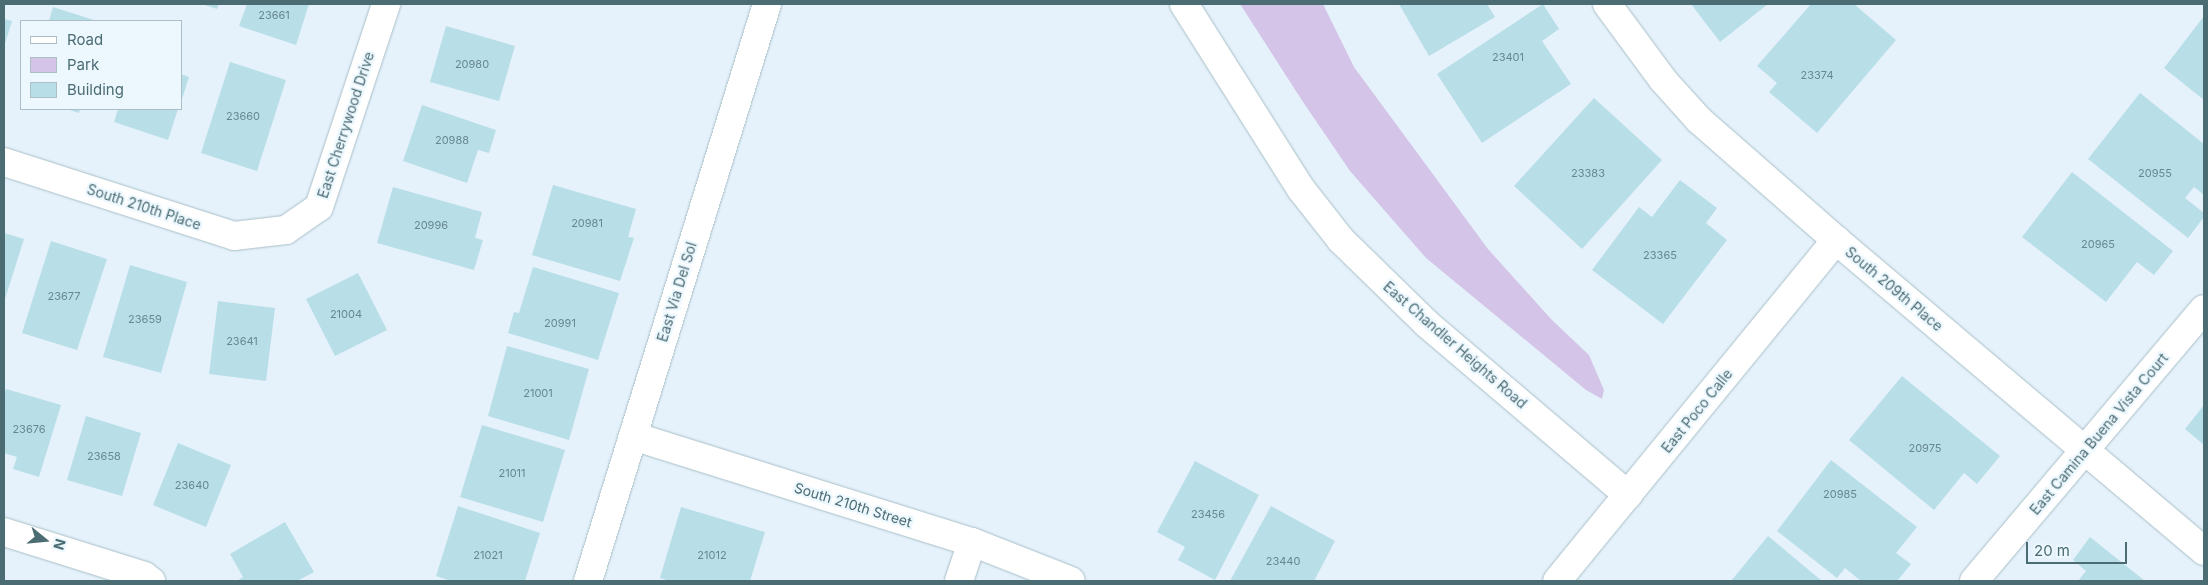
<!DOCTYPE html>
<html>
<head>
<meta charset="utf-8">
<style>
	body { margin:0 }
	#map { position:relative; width:2208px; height:585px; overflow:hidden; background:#e6f2fb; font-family:Inter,sans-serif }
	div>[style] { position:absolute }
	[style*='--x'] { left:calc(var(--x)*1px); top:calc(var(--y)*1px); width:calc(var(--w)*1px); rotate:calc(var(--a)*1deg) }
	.green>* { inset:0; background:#d4c5e8 }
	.building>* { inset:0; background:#b8dee8 }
	.roads { filter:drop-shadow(0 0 1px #a8bfc7) drop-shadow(0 0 1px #a8bfc7) }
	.minor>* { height:28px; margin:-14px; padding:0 14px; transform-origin:14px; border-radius:14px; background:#fff }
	span { translate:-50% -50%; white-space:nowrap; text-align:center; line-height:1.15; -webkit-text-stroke:4.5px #ecf7fe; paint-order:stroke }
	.number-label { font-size:11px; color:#678890 }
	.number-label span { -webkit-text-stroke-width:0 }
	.street-label { font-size:14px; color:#4c6c73 }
	.frame { position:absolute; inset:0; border:5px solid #4c6c73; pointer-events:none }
	.legend { position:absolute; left:20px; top:20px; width:162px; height:90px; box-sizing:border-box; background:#ecf7fe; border:1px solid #acbfc6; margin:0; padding:6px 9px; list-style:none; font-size:15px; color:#4c6c73 }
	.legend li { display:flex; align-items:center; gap:10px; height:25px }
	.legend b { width:25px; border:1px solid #acbfc6 }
	.north { position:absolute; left:20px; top:515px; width:50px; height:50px; -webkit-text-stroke:4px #ecf7fe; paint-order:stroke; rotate:107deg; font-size:14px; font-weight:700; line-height:20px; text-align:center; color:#4c6c73 }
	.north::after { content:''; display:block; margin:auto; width:18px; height:22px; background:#4c6c73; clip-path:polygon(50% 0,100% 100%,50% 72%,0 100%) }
	.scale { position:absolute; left:2026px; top:542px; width:101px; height:22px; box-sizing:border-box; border:2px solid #4c6c73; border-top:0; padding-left:6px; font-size:15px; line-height:18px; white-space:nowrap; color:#4c6c73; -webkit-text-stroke:4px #ecf7fe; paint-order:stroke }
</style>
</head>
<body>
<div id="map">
	<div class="green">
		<i style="clip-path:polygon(1240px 4px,1323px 4px,1354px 67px,1488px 249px,1552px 320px,1589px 355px,1604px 390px,1602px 399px,1586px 390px,1426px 258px,1350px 171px,1303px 102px)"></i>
	</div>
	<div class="building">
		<i style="clip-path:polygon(202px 4px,219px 4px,217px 9px)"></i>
		<i style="clip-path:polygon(247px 4px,309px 4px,296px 45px,239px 26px)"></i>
		<i style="clip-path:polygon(1399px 4px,1487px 4px,1495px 17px,1429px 56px)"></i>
		<i style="clip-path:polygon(1543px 4px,1559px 29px,1542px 41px,1571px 84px,1482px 143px,1437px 74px)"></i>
		<i style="clip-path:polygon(1691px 4px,1768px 4px,1720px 42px)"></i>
		<i style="clip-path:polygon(1811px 4px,1854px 4px,1896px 40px,1817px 133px,1769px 92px,1777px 83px,1757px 66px)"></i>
		<i style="clip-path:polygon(53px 7px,97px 21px,49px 21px)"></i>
		<i style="clip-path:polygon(2204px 16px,2204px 100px,2164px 68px)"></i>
		<i style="clip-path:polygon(4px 19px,12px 21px,4px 47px)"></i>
		<i style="clip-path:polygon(446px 26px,515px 46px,499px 101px,430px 82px)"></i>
		<i style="clip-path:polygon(230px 62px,286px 80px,257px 171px,201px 153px)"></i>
		<i style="clip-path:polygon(181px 74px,189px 77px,182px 99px,181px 99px)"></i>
		<i style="clip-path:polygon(2140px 93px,2204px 144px,2204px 195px,2194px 187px,2185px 198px,2204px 213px,2204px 217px,2188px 238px,2088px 159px)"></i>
		<i style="clip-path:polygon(1594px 98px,1662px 160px,1582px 249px,1514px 186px)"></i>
		<i style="clip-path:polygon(422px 105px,496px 130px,489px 153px,478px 150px,467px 183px,403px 161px)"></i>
		<i style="clip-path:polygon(66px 109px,80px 109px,79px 113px)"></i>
		<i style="clip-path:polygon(118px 109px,178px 109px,168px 140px,114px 122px)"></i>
		<i style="clip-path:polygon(2072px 172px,2173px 251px,2154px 275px,2137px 262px,2106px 302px,2022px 237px)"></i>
		<i style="clip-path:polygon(1680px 180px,1717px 208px,1706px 223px,1727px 240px,1663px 324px,1592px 270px,1639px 207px,1652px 217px)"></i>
		<i style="clip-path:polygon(553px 185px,636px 209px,628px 237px,634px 238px,620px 281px,532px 255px)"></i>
		<i style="clip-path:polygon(393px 187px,482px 212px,475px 238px,483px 240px,474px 270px,377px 243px)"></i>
		<i style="clip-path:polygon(4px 233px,24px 239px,4px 302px)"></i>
		<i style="clip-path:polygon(51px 241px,107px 259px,77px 350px,22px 333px)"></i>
		<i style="clip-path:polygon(130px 265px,187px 282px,161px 373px,103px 357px)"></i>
		<i style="clip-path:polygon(533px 267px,619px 293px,598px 360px,508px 333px,514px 312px,519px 313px)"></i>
		<i style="clip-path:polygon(358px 273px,387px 330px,335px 356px,306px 299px)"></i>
		<i style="clip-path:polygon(218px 301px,275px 308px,266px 381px,209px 374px)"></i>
		<i style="clip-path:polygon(507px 346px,589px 369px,569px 440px,488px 416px)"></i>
		<i style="clip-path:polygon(1902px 376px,2000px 456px,1977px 484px,1964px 473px,1934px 510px,1849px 440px)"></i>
		<i style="clip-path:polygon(6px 389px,61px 405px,39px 477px,13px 469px,17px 457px,4px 453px,4px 395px)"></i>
		<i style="clip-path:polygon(2204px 405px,2204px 445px,2185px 429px)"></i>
		<i style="clip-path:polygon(86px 416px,141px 433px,122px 496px,67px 480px)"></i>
		<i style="clip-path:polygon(482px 425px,565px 450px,543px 522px,460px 497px)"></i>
		<i style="clip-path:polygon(178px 443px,231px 465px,206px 527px,153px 505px)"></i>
		<i style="clip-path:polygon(1831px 460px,1917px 527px,1896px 553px,1911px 564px,1897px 581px,1861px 581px,1845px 568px,1837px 578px,1777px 531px)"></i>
		<i style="clip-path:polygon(1195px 461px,1259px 495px,1215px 580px,1178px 560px,1185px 547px,1157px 532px)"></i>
		<i style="clip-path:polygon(458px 506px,540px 533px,525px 581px,451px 581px,436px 576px)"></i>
		<i style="clip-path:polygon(1271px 506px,1335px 541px,1314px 581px,1230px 581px)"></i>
		<i style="clip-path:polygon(681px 507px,765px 532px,750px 581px,670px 581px,660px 578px)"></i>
		<i style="clip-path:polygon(285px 522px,314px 572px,297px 581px,237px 581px,243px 577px,230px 554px)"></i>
		<i style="clip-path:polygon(1768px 536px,1822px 581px,1731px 581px)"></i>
		<i style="clip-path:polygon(2090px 537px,2145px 581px,2078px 581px,2086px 571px,2073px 560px)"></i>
	</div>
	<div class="roads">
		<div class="minor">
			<i style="--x:1184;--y:4;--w:219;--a:57.7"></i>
			<i style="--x:1301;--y:189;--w:65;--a:51.9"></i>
			<i style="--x:1341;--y:240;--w:120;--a:44.3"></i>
			<i style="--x:1427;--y:324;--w:264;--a:40.4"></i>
			<i style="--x:1607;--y:4;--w:94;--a:53.6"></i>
			<i style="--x:1663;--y:80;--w:54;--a:48"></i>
			<i style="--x:1699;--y:120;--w:182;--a:41.2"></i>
			<i style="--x:1836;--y:240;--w:482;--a:40.2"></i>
			<i style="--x:4;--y:162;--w:242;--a:17.8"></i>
			<i style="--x:234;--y:236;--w:52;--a:-6.6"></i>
			<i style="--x:286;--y:230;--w:40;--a:-34.9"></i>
			<i style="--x:319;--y:207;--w:214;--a:-71.7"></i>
			<i style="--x:633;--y:436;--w:355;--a:17.4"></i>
			<i style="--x:972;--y:542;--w:106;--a:21.5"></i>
			<i style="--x:4;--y:532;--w:147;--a:17.4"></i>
			<i style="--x:144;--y:576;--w:9;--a:36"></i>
			<i style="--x:588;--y:581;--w:604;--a:-72.76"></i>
			<i style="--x:959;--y:581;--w:41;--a:-71.6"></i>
			<i style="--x:1557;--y:581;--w:441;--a:-50.7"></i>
			<i style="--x:1974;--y:581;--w:356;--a:-49.8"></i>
		</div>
	</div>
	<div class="number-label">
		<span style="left:274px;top:15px">23661</span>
		<span style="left:1508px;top:57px">23401</span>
		<span style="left:472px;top:64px">20980</span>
		<span style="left:1817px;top:75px">23374</span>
		<span style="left:243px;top:116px">23660</span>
		<span style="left:452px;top:140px">20988</span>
		<span style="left:1588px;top:173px">23383</span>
		<span style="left:2155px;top:173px">20955</span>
		<span style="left:587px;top:223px">20981</span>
		<span style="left:431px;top:225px">20996</span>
		<span style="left:2098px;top:244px">20965</span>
		<span style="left:1660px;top:255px">23365</span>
		<span style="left:64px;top:296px">23677</span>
		<span style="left:346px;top:314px">21004</span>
		<span style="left:145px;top:319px">23659</span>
		<span style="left:560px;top:323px">20991</span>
		<span style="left:242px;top:341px">23641</span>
		<span style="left:538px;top:393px">21001</span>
		<span style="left:29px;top:429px">23676</span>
		<span style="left:1925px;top:448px">20975</span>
		<span style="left:104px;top:456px">23658</span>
		<span style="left:512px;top:473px">21011</span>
		<span style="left:192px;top:485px">23640</span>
		<span style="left:1840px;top:494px">20985</span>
		<span style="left:1208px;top:514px">23456</span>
		<span style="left:488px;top:555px">21021</span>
		<span style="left:712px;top:555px">21012</span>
		<span style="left:1283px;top:561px">23440</span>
	</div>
	<div class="street-label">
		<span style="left:346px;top:125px;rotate:-72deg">East Cherrywood Drive</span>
		<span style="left:144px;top:207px;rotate:18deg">South 210th Place</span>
		<span style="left:1894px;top:289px;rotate:40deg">South 209th Place</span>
		<span style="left:677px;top:292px;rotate:-73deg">East Via Del Sol</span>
		<span style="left:1455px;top:345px;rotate:41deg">East Chandler Heights Road</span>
		<span style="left:1697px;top:411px;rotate:-51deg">East Poco Calle</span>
		<span style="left:2099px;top:434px;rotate:-50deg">East Camina Buena Vista Court</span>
		<span style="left:853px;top:505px;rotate:17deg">South 210th Street</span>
	</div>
	<div class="frame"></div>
	<ul class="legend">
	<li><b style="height:6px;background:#fff"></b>Road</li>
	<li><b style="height:14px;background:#d4c5e8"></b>Park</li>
	<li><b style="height:14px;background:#b8dee8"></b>Building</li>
	</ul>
	<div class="north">N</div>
	<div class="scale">20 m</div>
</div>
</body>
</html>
